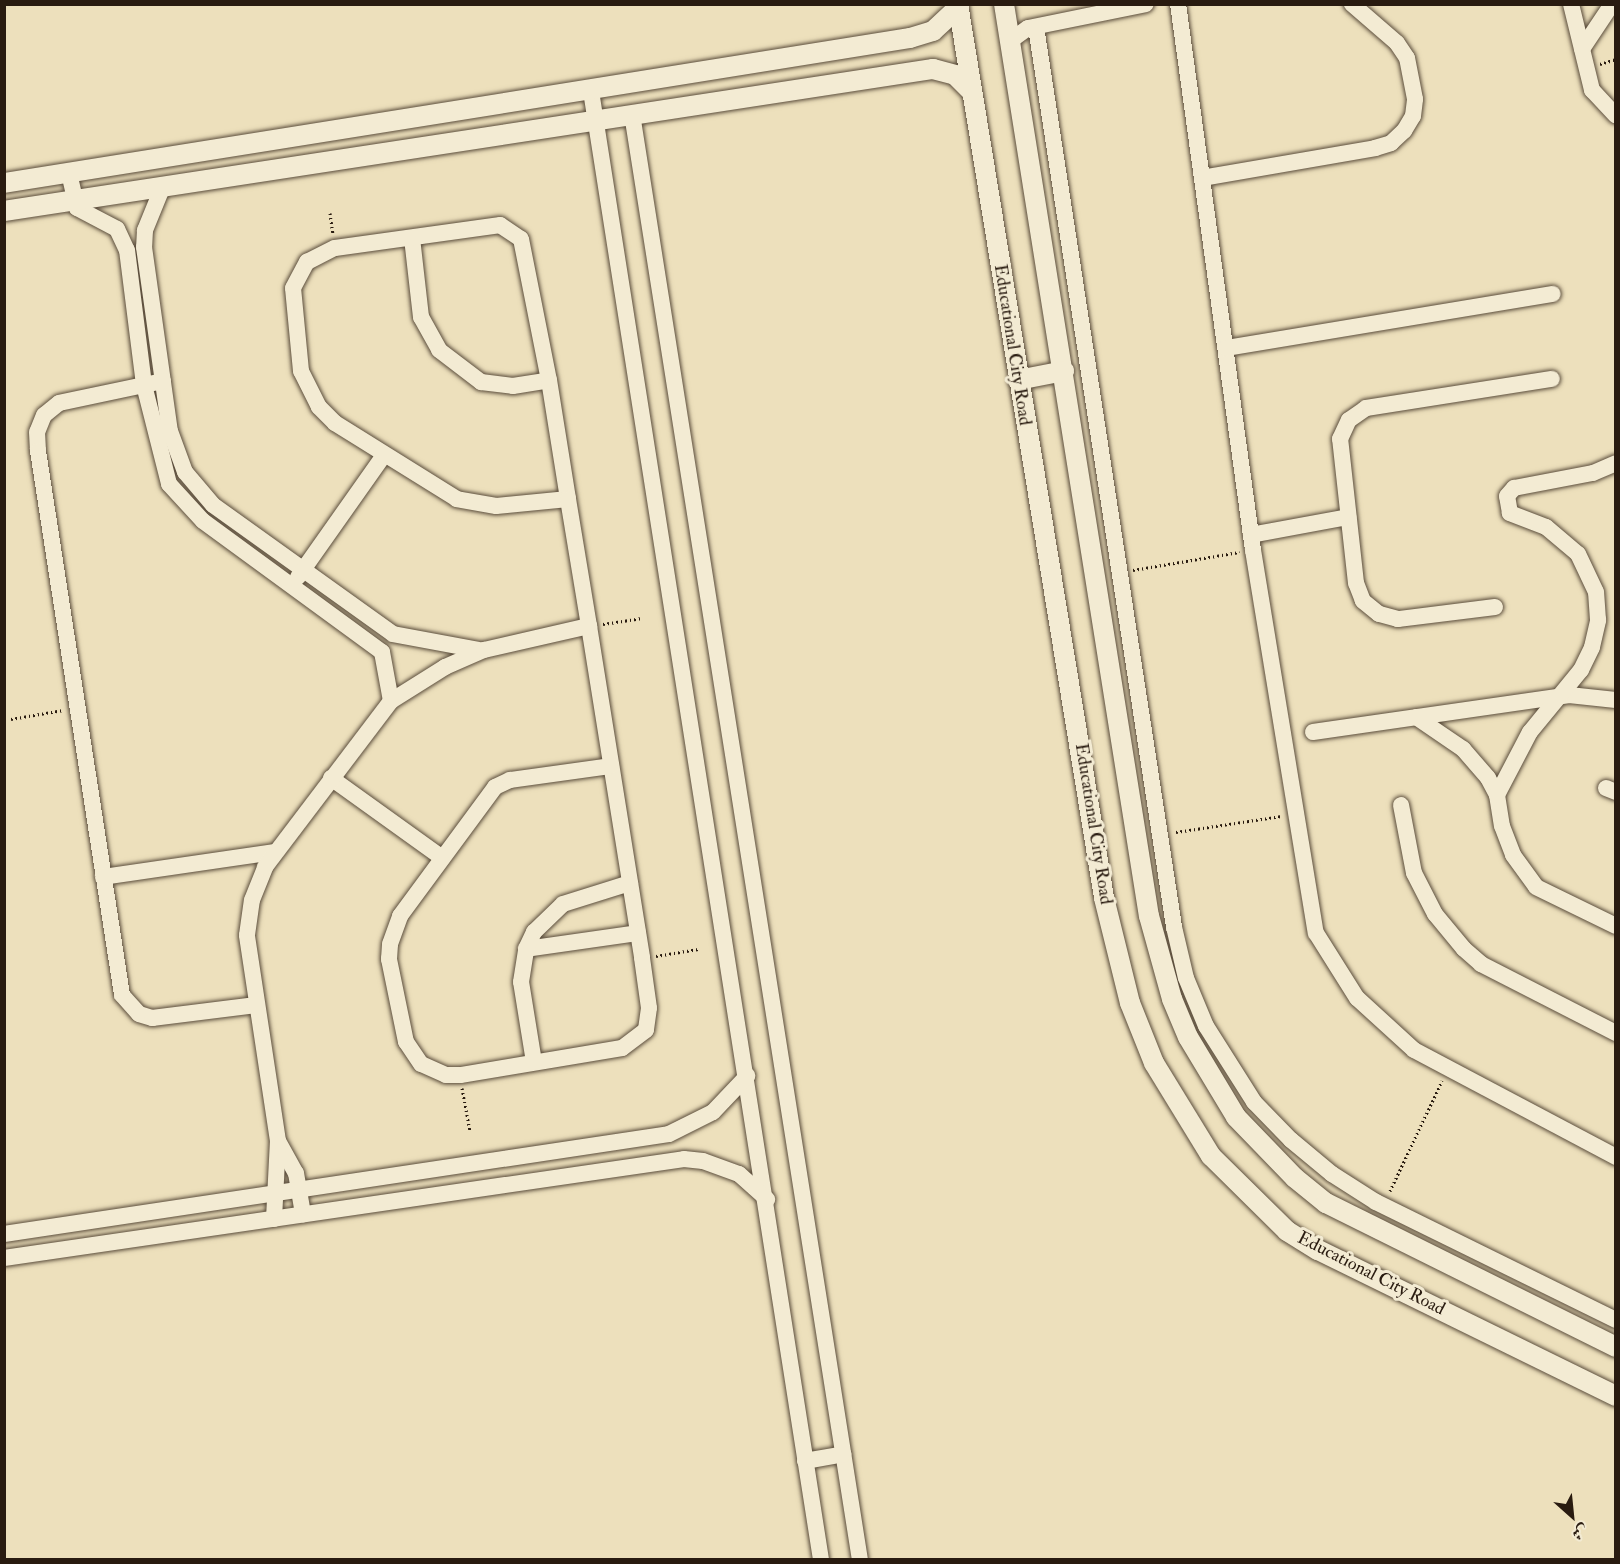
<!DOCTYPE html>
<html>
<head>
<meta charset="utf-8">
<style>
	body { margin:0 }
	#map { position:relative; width:1620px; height:1564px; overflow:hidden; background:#ede0bc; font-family:"IM FELL Double Pica",Amiri,serif }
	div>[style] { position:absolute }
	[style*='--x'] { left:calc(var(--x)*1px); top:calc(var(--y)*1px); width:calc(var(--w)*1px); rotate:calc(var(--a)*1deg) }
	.path>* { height:3px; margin-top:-1.5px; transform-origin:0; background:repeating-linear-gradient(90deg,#291b10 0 1.5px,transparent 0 4.5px) }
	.roads { filter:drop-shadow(0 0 2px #5a4c3b) drop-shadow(0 0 2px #5a4c3b) }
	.minor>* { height:16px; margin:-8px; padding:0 8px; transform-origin:8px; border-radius:8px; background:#f3ebd3 }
	.tertiary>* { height:20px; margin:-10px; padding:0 10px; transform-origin:10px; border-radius:10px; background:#f3ebd3 }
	span { translate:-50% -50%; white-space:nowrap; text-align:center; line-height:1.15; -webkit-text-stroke:6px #f3ebd3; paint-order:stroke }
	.street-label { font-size:18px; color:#291b10 }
	.frame { position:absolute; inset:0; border:6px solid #291b10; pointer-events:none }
	.north { position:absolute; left:1542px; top:1486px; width:60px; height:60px; -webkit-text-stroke:4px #f3ebd3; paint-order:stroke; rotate:153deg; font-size:16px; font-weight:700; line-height:24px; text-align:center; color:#291b10 }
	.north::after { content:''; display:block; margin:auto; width:21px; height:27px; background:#291b10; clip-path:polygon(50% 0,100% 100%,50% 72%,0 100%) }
</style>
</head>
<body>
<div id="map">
	<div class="path">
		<i style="--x:1600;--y:64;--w:17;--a:-17"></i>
		<i style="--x:330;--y:213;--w:21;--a:82"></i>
		<i style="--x:1133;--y:570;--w:108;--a:-9.6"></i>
		<i style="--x:603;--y:624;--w:40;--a:-8.5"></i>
		<i style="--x:11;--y:719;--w:53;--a:-9.8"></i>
		<i style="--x:1176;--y:832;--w:107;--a:-8.6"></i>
		<i style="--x:656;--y:956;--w:43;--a:-9.5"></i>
		<i style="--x:462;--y:1088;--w:44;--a:79.5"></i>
		<i style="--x:1390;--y:1191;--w:122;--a:-64.7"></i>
	</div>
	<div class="roads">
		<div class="minor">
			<i style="--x:1178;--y:4;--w:551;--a:82.18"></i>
			<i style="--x:1253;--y:550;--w:388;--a:80.7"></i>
			<i style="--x:1316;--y:933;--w:77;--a:57.8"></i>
			<i style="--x:1357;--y:998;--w:77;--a:42.4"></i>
			<i style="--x:1414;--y:1050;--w:229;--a:27.9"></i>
			<i style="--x:1571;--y:4;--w:89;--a:76.3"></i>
			<i style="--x:1592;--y:90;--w:35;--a:47"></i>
			<i style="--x:1036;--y:27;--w:911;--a:81.28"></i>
			<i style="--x:1174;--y:927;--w:52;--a:76.8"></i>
			<i style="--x:1186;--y:978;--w:52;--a:67.4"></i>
			<i style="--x:1206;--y:1026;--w:90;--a:57.7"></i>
			<i style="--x:1254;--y:1102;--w:53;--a:45.8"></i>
			<i style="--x:1291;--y:1140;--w:53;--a:39.7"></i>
			<i style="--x:1332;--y:1174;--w:52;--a:32.5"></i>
			<i style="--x:1376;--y:1202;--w:267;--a:26.2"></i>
			<i style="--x:1010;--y:41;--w:22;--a:-36"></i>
			<i style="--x:1028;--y:28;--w:120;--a:-11.5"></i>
			<i style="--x:1582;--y:49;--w:54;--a:-56.3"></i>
			<i style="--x:591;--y:91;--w:1487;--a:81.1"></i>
			<i style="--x:632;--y:114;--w:1464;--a:81.04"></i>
			<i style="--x:69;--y:173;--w:36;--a:77"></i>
			<i style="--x:77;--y:208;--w:45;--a:27.7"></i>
			<i style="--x:117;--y:229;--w:23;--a:65"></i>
			<i style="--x:127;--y:250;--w:136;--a:82.8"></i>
			<i style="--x:144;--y:385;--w:102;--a:75.8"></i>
			<i style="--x:169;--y:484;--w:50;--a:47.4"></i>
			<i style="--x:203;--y:521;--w:222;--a:36.2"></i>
			<i style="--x:382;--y:652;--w:50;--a:79.6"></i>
			<i style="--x:1202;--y:178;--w:176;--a:-9.8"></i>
			<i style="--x:1375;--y:148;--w:17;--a:-17"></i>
			<i style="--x:1391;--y:143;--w:18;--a:-43"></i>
			<i style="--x:1404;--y:131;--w:17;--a:-59"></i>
			<i style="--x:1413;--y:116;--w:17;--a:-83"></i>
			<i style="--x:1415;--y:99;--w:42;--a:-101"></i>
			<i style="--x:1407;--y:58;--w:18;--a:-124"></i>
			<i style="--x:1397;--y:43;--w:60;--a:-139.1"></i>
			<i style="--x:163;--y:186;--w:48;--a:112.2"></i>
			<i style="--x:145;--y:230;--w:17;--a:93"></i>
			<i style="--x:144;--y:247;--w:186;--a:82"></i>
			<i style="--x:170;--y:431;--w:44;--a:69.9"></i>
			<i style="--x:185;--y:472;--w:43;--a:49.7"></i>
			<i style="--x:213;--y:505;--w:221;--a:35.6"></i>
			<i style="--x:393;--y:634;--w:87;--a:10.5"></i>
			<i style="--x:412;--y:238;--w:80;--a:83.5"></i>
			<i style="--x:421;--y:317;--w:38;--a:61"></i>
			<i style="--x:439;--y:350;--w:53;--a:37.3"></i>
			<i style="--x:481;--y:382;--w:32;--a:7"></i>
			<i style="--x:513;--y:386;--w:36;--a:-9"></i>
			<i style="--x:1226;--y:348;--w:331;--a:-9.4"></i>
			<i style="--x:163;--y:381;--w:106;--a:168.1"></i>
			<i style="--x:59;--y:403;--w:19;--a:141"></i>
			<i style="--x:44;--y:415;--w:18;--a:112"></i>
			<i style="--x:37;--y:432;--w:19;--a:87"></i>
			<i style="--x:38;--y:451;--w:550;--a:81.22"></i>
			<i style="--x:122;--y:995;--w:25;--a:48"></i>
			<i style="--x:139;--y:1014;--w:14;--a:17"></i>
			<i style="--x:152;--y:1018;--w:105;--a:-7.1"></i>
			<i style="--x:568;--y:499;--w:72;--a:174.4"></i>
			<i style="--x:496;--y:506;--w:40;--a:-170"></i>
			<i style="--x:457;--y:499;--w:144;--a:-148.1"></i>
			<i style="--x:335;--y:423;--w:23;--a:-135"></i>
			<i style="--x:319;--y:407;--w:40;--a:-116.6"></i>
			<i style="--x:301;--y:371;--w:83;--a:-95.5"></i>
			<i style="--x:293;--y:288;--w:30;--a:-62"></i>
			<i style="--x:307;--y:262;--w:31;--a:-27"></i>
			<i style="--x:335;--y:248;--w:167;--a:-7.9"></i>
			<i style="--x:500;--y:225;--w:25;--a:34"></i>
			<i style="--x:521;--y:239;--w:144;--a:78.8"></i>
			<i style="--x:549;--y:380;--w:121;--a:80.9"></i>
			<i style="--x:568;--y:499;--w:129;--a:80.6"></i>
			<i style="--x:589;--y:626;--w:336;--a:80.9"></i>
			<i style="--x:642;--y:958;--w:50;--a:82"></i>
			<i style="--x:649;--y:1008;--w:22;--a:98"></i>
			<i style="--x:646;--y:1030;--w:30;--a:143"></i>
			<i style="--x:622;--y:1048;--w:164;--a:170.5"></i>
			<i style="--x:460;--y:1075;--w:14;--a:180"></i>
			<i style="--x:446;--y:1075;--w:27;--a:-156"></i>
			<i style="--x:421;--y:1064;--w:27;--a:-124"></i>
			<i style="--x:406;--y:1042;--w:85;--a:-101.6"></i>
			<i style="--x:389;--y:959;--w:15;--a:-86"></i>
			<i style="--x:390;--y:944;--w:30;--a:-70"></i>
			<i style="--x:400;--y:916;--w:160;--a:-53.6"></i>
			<i style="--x:495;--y:787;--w:17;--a:-25"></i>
			<i style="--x:510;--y:780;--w:102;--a:-7.9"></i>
			<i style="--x:1251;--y:535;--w:99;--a:-10.5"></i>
			<i style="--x:298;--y:577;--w:149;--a:-54.8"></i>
			<i style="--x:1495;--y:607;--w:98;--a:172.9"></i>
			<i style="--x:1398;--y:619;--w:20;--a:-165"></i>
			<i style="--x:1379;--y:614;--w:21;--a:-141"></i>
			<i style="--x:1363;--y:601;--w:19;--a:-111"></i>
			<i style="--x:1356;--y:583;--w:145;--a:-96.3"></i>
			<i style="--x:1340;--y:439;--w:21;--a:-65"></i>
			<i style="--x:1349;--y:420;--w:21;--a:-35"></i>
			<i style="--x:1366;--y:408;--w:188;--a:-8.9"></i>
			<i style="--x:1416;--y:717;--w:57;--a:34.2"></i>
			<i style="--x:1463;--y:749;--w:38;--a:49"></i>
			<i style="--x:1488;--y:778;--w:19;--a:62"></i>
			<i style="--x:1497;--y:795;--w:31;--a:81"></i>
			<i style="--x:1502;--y:826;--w:31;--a:69"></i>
			<i style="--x:1513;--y:855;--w:39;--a:54"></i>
			<i style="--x:1536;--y:887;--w:89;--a:26"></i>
			<i style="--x:1313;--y:732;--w:259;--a:-8.2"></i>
			<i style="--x:1569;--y:695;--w:47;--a:6.1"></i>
			<i style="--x:331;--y:778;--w:135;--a:35.7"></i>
			<i style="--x:1606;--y:788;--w:11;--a:22"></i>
			<i style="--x:1497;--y:795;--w:71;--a:-62.4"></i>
			<i style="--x:1530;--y:732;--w:80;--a:-50.6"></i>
			<i style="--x:1581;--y:670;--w:25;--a:-64"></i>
			<i style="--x:1592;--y:647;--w:28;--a:-77"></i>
			<i style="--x:1598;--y:620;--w:28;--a:-94"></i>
			<i style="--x:1596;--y:592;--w:42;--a:-115.3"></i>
			<i style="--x:1578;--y:554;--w:42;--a:-139.8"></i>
			<i style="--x:1546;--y:527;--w:39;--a:-159"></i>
			<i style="--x:1510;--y:513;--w:17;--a:-100"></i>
			<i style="--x:1507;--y:496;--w:11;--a:-49"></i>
			<i style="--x:1514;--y:488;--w:80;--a:-10.8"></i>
			<i style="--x:1593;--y:473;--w:25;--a:-23"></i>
			<i style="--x:1401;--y:805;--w:69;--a:79.2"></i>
			<i style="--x:1414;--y:873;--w:46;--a:62.9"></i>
			<i style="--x:1435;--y:914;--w:45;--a:50.4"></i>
			<i style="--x:1464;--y:949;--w:23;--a:41"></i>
			<i style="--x:1481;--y:964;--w:152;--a:27.1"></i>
			<i style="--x:103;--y:877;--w:173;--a:-8.3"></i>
			<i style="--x:526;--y:949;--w:113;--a:-8.1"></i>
			<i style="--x:534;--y:1062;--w:81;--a:-99.2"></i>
			<i style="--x:521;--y:982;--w:33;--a:-81"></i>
			<i style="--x:526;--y:949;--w:19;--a:-65"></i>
			<i style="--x:534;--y:932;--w:40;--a:-44"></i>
			<i style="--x:563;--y:904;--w:70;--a:-17.4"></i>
			<i style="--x:278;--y:1141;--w:37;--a:61"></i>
			<i style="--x:296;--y:1173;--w:42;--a:80.3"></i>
			<i style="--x:274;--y:1219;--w:78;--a:-87.1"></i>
			<i style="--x:278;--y:1141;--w:208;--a:-98.6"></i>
			<i style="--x:247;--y:935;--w:35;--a:-82"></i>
			<i style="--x:252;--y:900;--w:35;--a:-68"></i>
			<i style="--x:265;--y:867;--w:208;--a:-52.8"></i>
			<i style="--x:391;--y:701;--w:64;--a:-32.2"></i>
			<i style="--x:445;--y:667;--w:43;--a:-23.6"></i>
			<i style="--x:484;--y:650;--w:108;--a:-12.9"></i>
			<i style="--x:4;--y:1234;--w:672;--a:-8.55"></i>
			<i style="--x:669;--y:1134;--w:49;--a:-26.6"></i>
			<i style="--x:713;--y:1112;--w:50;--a:-46.6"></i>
			<i style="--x:4;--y:1258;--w:687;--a:-8.28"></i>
			<i style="--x:684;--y:1159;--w:19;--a:6"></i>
			<i style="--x:703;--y:1161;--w:38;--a:20"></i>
			<i style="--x:739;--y:1174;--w:38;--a:42"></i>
			<i style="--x:805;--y:1461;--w:39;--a:-10"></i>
		</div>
		<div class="tertiary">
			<i style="--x:958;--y:4;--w:906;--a:80.72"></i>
			<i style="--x:1104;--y:898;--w:108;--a:76.1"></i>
			<i style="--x:1130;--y:1003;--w:65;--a:68.2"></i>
			<i style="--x:1154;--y:1063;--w:109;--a:58.5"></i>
			<i style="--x:1211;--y:1156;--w:107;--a:44.6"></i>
			<i style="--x:1287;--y:1231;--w:36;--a:32"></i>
			<i style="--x:1318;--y:1250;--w:332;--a:26.1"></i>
			<i style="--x:1004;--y:4;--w:923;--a:80.97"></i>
			<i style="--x:1149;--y:916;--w:86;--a:74.5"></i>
			<i style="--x:1172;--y:999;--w:41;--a:67.2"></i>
			<i style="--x:1188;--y:1037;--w:93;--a:59"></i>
			<i style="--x:1236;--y:1117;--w:85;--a:46"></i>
			<i style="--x:1295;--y:1178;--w:40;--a:39"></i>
			<i style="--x:1326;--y:1203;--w:324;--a:26.4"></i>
			<i style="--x:4;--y:183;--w:918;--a:-9.09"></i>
			<i style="--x:910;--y:38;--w:24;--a:-17"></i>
			<i style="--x:933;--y:31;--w:34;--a:-43"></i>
			<i style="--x:4;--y:211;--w:940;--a:-8.69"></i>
			<i style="--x:933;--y:69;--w:23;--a:15"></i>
			<i style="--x:955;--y:75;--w:23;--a:45"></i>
			<i style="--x:1018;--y:380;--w:47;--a:-11.1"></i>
		</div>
	</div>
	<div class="street-label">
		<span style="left:1012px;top:345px;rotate:81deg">Educational City Road</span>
		<span style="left:1093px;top:824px;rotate:81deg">Educational City Road</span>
		<span style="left:1371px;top:1274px;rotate:27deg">Educational City Road</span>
	</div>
	<div class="frame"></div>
	<div class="north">ش</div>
</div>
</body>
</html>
